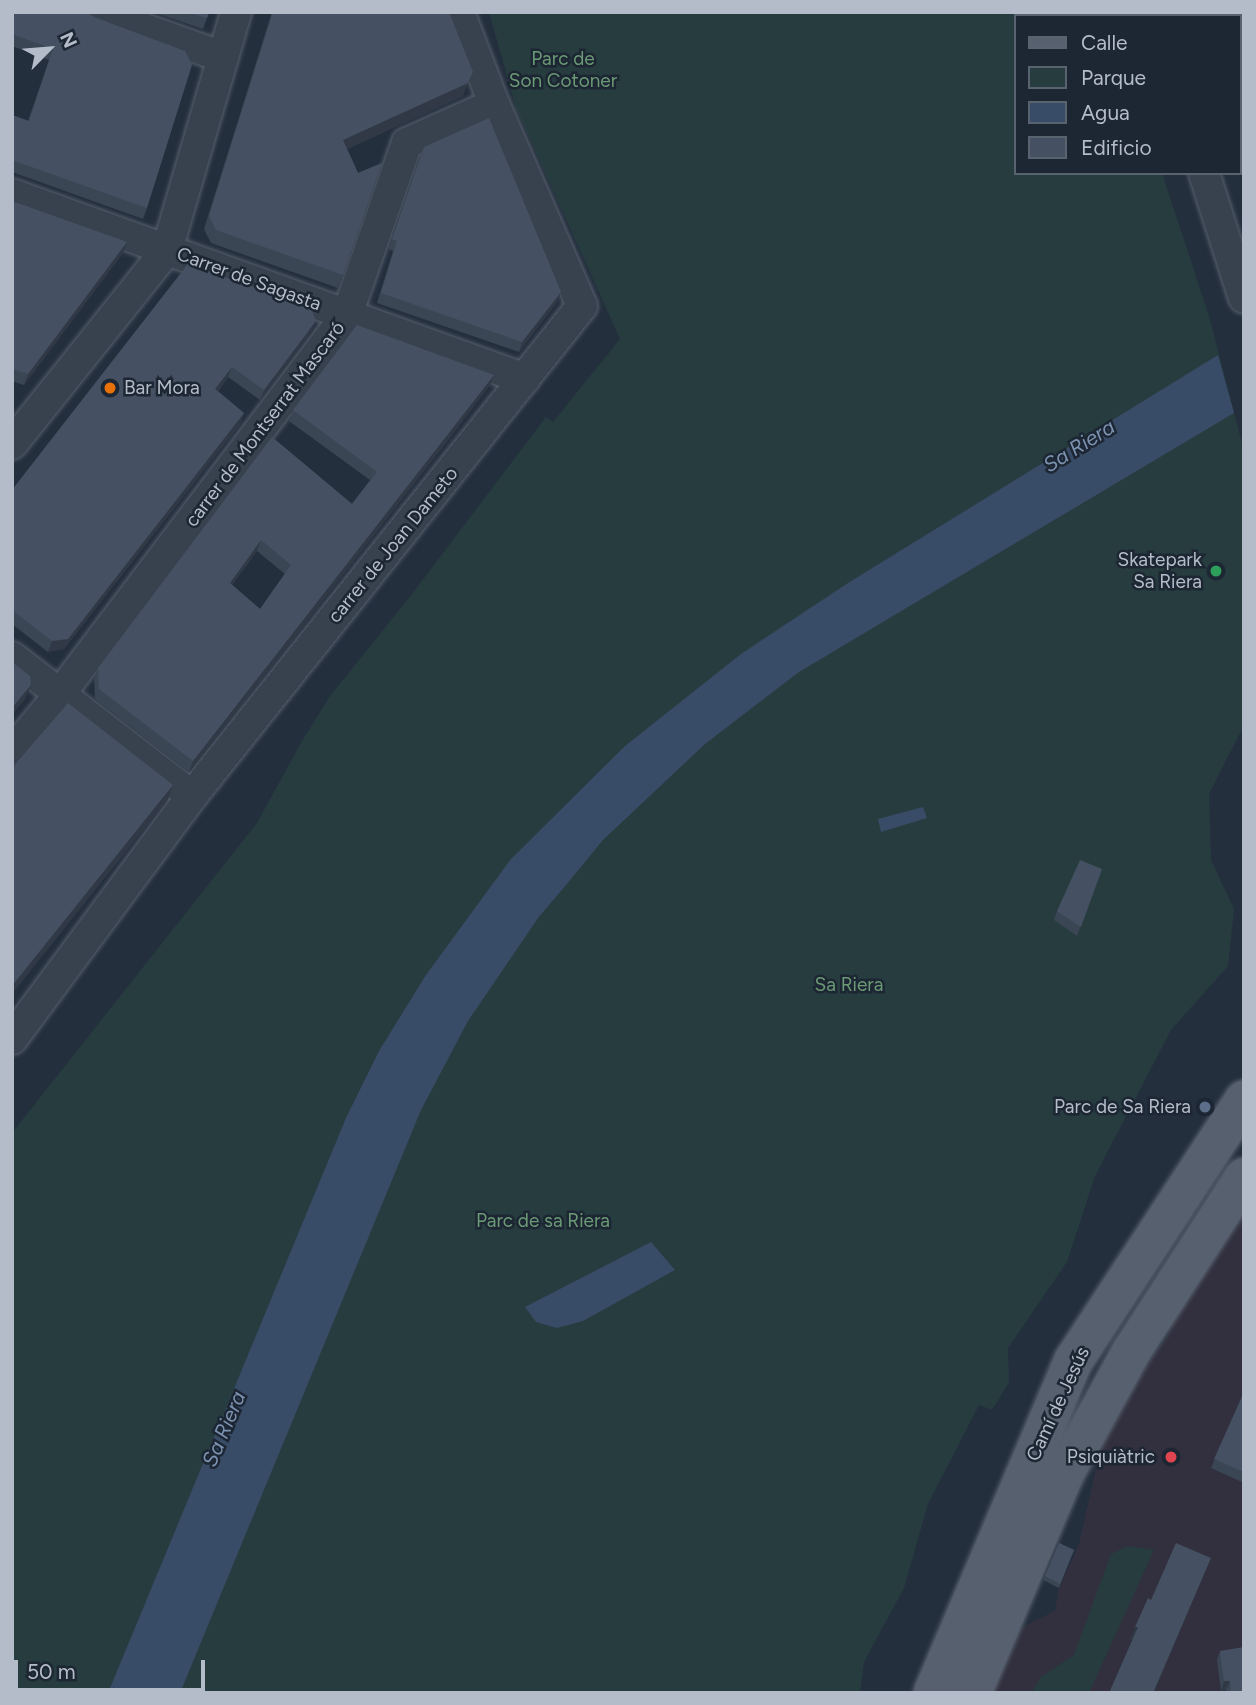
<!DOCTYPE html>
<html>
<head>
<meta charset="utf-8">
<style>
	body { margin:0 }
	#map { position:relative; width:1256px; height:1705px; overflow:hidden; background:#242f3e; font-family:Figtree,sans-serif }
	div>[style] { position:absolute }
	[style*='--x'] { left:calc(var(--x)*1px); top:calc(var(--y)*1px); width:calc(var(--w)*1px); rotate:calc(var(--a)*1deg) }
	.medical>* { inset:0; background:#32303f }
	.green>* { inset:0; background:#263c3f }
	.water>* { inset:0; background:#394c67 }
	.roads { filter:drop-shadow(0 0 2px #565f6c) drop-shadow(0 0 2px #565f6c) }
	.minor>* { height:30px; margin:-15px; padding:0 15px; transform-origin:15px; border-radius:15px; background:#38414e }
	.major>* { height:38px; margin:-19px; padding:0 19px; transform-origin:19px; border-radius:19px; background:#56606e }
	.wall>* { inset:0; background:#3b4654 }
	.shaded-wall>* { inset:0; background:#303945 }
	.building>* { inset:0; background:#455162 }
	.dots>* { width:19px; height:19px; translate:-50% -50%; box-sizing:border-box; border:4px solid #1d2633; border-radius:50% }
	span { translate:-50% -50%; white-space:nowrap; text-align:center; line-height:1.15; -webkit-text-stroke:5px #1d2633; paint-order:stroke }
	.park-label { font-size:19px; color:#6b9a76 }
	.street-label { font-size:19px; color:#b4bcc9 }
	.poi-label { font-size:19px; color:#b4bcc9 }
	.left { translate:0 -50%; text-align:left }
	.right { translate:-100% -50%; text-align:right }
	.water-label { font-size:21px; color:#7c92b1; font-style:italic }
	.frame { position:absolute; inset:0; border:14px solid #b4bcc9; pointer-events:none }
	.legend { position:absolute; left:1014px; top:14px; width:228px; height:161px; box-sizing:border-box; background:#1d2633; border:2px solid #59626f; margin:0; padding:9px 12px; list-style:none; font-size:21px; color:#b4bcc9 }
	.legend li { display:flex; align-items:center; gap:14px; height:35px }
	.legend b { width:35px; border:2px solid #59626f }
	.north { position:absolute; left:14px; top:14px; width:70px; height:70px; -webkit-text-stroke:5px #1d2633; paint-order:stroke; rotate:65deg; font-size:19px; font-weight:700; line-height:28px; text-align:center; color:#b4bcc9 }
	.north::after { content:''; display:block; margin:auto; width:24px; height:32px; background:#b4bcc9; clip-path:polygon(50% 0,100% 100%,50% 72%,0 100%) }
	.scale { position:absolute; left:14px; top:1660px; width:191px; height:32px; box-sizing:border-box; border:4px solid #b4bcc9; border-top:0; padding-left:9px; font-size:21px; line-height:24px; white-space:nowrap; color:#b4bcc9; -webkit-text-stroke:5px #1d2633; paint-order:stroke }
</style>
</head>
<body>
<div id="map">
	<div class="medical">
		<i style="clip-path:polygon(1244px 1206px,1244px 1693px,993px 1693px,1018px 1629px,1055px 1611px,1059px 1588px,1079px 1544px,1104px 1434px,1127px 1388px,1170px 1333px,1164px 1328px)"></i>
	</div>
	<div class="green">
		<i style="clip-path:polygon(489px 12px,1091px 12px,1093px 16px,1016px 16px,1016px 173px,1162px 173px,1209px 316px,1244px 451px,1244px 725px,1209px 794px,1211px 860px,1234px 909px,1228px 966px,1171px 1030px,1095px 1176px,1067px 1262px,1008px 1348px,1009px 1382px,992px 1410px,979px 1405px,928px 1504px,904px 1588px,864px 1662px,860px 1693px,12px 1693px,12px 1133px,257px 823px,302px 741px,330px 696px,412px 594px,546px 417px,553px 422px,620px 339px,516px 108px)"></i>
		<i style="clip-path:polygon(1182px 12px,1244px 12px,1244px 181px,1240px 170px,1240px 16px,1184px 16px)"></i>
		<i style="clip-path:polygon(1128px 1546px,1154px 1550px,1089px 1693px,1031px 1693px,1041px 1677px,1074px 1655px,1111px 1554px)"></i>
	</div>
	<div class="water">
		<i style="clip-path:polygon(1218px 355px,1234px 413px,799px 672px,705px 744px,603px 840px,566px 885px,538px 918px,468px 1021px,421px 1110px,180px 1693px,108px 1693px,346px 1118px,379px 1051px,426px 975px,511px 859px,625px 746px,741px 654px,848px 583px)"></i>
		<i style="clip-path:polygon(923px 807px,927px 818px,881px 832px,878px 819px)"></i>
		<i style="clip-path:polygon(651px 1242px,675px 1270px,583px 1321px,557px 1328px,536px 1322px,525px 1307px)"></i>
	</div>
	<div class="roads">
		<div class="minor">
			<i style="--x:97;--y:12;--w:134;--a:19.7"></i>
			<i style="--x:1140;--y:12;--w:4;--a:76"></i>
			<i style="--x:1204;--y:173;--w:131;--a:72.3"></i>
			<i style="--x:12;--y:194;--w:545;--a:19.83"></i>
			<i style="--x:12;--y:444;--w:248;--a:-51.4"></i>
			<i style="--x:167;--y:250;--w:248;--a:-73.8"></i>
			<i style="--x:12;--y:657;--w:227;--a:37.7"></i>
			<i style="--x:12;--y:752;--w:75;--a:-50.4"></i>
			<i style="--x:60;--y:694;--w:475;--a:-52.9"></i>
			<i style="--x:347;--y:315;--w:182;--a:-70.8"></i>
			<i style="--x:407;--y:143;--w:95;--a:-24.1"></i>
			<i style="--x:12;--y:1039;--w:302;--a:-53.5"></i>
			<i style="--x:192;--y:796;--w:626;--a:-51.48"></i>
			<i style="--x:582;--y:306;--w:220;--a:-113.5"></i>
			<i style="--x:494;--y:104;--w:98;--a:-110.8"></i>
		</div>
		<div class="major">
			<i style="--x:933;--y:1693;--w:362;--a:-67.1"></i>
			<i style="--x:1074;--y:1360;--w:311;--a:-56.8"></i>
			<i style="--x:972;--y:1693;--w:239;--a:-67.1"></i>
			<i style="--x:1065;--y:1473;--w:138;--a:-61.4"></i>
			<i style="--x:1131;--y:1352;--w:208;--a:-57.1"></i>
		</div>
	</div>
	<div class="wall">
		<i style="clip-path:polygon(12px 12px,87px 12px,147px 208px,143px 219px,12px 172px,12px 115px,28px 121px,49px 60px,12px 46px)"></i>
		<i style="clip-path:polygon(153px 12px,209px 12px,203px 29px)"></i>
		<i style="clip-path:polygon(272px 12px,449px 12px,463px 96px,347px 149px,358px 173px,382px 163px,338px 288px,211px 243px,204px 229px)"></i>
		<i style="clip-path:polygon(424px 147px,561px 292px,557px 302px,519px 352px,377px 303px,393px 251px,388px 249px)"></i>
		<i style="clip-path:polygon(12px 201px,127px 242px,123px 253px,24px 385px,12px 381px)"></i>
		<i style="clip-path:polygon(188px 264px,312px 332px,260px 400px,228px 377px,218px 391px,244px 413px,240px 424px,64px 649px,48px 652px,12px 624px,12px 490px)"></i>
		<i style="clip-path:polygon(evenodd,494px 375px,490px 385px,445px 444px,189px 772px,95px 699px,94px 678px,98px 668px,272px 437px,352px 504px,370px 480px,289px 421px,293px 410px,494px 375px,257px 551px,285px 574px,260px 609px,232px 585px,257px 551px)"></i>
		<i style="clip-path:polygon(1102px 869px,1077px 936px,1054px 920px,1057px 911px)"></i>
		<i style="clip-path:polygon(1244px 1392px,1244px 1483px,1211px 1468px)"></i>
		<i style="clip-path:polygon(1059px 1543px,1074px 1550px,1059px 1588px,1043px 1580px)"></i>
		<i style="clip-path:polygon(1220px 1651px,1244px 1693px,1227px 1693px,1226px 1690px,1221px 1691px,1217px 1660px)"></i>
	</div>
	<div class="shaded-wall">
		<i style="clip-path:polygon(473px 72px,463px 96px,339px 153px,343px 140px)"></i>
		<i style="clip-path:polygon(127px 242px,123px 253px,24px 385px,28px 374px)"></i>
		<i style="clip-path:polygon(561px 292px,557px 302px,519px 352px,522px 342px)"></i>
		<i style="clip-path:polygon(316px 321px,312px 332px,260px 400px,264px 390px)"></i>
		<i style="clip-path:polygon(232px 367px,228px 377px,211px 399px,215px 389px)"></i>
		<i style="clip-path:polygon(494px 375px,490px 385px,445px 444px,189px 772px,193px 761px)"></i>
		<i style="clip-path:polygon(244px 413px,240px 424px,64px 649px,48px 652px,52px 641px)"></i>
		<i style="clip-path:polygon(261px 540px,257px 551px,226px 593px,230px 583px)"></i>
		<i style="clip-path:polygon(31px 685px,26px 698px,12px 715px,12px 708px)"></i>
		<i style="clip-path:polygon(173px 785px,168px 799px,12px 994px,12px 986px)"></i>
		<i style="clip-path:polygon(1211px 1558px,1154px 1693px,1153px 1693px)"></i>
		<i style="clip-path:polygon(1135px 1627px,1138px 1627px,1134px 1640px,1130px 1640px)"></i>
		<i style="clip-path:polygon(1224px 1681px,1230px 1681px,1226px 1690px,1221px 1691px)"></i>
	</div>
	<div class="building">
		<i style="clip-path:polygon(12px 12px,87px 12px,94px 17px,185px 51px,192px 65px,147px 208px,12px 160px,12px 115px,29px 121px,53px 49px,12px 34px)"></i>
		<i style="clip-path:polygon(188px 12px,209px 12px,207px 18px)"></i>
		<i style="clip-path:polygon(273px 12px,449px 12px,473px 72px,468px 83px,343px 140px,358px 173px,382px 163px,343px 275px,216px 230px,209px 216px)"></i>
		<i style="clip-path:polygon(489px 118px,561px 292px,522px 342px,381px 293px,397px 241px,392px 239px,424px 147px)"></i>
		<i style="clip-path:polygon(12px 201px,127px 242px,28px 374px,12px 369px)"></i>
		<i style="clip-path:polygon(188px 264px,311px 308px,316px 321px,264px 390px,232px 367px,215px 389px,244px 413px,68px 639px,52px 641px,12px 610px,12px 490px)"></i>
		<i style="clip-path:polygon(evenodd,357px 325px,494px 375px,193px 761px,99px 689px,98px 668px,272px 437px,352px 504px,377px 472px,293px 410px,357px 325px,261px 540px,291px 565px,260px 609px,230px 583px,261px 540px)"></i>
		<i style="clip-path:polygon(12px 662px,30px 676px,31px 685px,12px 708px)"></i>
		<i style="clip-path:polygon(68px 703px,173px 785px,12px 986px,12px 768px)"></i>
		<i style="clip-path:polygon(1080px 860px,1102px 869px,1081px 927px,1057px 911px)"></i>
		<i style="clip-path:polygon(1244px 1392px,1244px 1472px,1214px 1459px)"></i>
		<i style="clip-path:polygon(1059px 1543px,1074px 1550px,1060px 1584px,1045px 1576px)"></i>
		<i style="clip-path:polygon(1176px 1543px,1211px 1558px,1153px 1693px,1109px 1693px,1138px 1627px,1135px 1627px,1148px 1598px,1151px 1600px)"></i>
		<i style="clip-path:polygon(1244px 1647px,1244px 1693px,1231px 1693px,1230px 1681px,1224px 1681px,1220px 1651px)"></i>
	</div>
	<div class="dots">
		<i style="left:110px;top:388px;background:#e8710a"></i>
		<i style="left:1216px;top:571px;background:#2e9e5b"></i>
		<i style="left:1205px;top:1107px;background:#5c6f8a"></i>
		<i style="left:1171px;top:1457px;background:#e0444e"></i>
	</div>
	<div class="park-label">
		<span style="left:563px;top:70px">Parc de<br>Son Cotoner</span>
		<span style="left:849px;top:985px">Sa Riera</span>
		<span style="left:543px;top:1221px">Parc de sa Riera</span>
	</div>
	<div class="street-label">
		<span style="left:249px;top:279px;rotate:20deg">Carrer de Sagasta</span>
		<span style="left:265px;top:424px;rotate:-53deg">carrer de Montserrat Mascaró</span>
		<span style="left:393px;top:545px;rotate:-51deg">carrer de Joan Dameto</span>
		<span style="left:1058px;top:1404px;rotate:-65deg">Camí de Jesús</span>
	</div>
	<div class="poi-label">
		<span class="left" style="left:124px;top:388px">Bar Mora</span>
		<span class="right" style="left:1202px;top:571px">Skatepark<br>Sa Riera</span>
		<span class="right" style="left:1191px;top:1107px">Parc de Sa Riera</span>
		<span class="right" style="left:1155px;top:1457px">Psiquiàtric</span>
	</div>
	<div class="water-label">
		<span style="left:1079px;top:446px;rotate:-32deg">Sa Riera</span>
		<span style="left:224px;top:1429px;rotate:-67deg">Sa Riera</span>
	</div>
	<div class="frame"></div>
	<ul class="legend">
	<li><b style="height:9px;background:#56606e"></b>Calle</li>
	<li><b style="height:19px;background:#263c3f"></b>Parque</li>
	<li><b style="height:19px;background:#394c67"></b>Agua</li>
	<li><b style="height:19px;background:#455162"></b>Edificio</li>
	</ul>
	<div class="north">N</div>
	<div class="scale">50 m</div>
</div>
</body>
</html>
